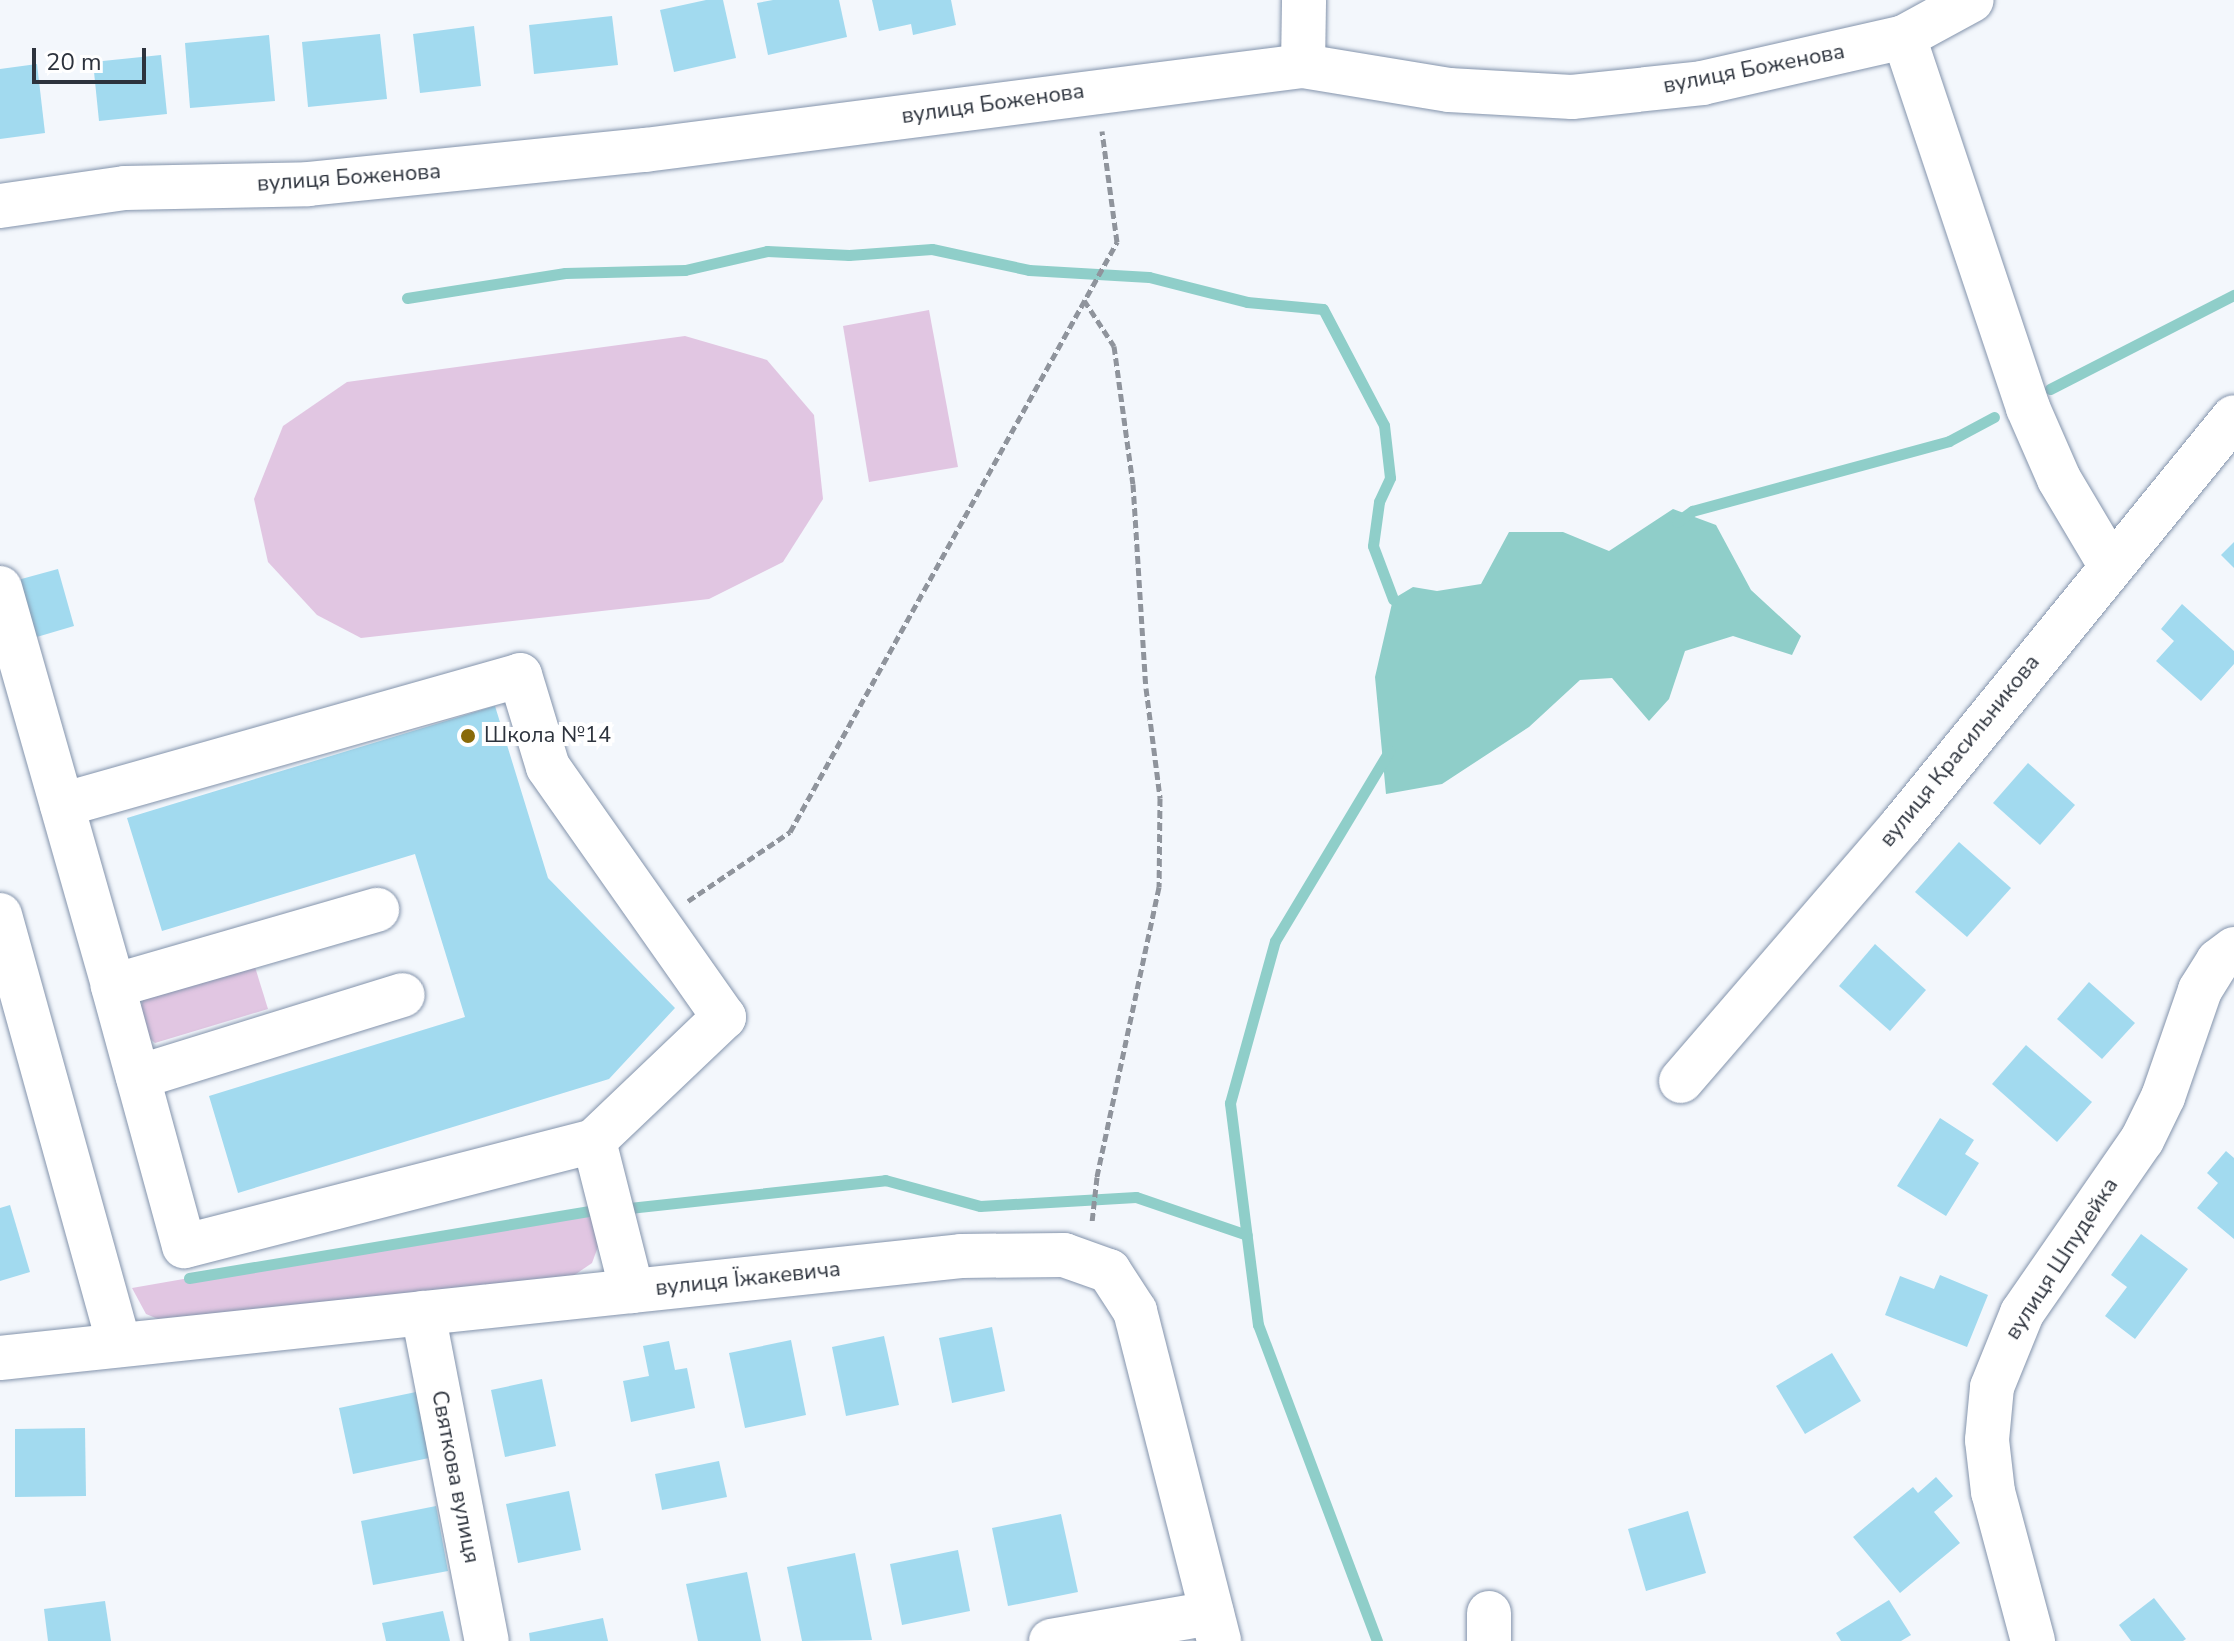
<!DOCTYPE html>
<html>
<head>
<meta charset="utf-8">
<style>
	body { margin:0 }
	#map { position:relative; width:2234px; height:1641px; overflow:hidden; background:#f3f7fc; font-family:"Nunito Sans",sans-serif }
	div>[style] { position:absolute }
	[style*='--x'] { left:calc(var(--x)*1px); top:calc(var(--y)*1px); width:calc(var(--w)*1px); rotate:calc(var(--a)*1deg) }
	.green>* { inset:0; background:#e1c6e2 }
	.water>* { inset:0; background:#8fcec9 }
	.stream>* { height:11px; margin:-5.5px; padding:0 5.5px; transform-origin:5.5px; border-radius:5.5px; background:#8fcec9 }
	.building>* { inset:0; background:#a2daef }
	.path>* { height:5px; margin-top:-2.5px; transform-origin:0; background:repeating-linear-gradient(90deg,#8f949c 0 8px,transparent 0 12px) }
	.roads { filter:drop-shadow(0 0 2px #8494ac) drop-shadow(0 0 2px #8494ac) }
	.minor>* { height:44px; margin:-22px; padding:0 22px; transform-origin:22px; border-radius:22px; background:#fff }
	.dots>* { width:22px; height:22px; translate:-50% -50%; box-sizing:border-box; border:4px solid #fff; border-radius:50% }
	span { translate:-50% -50%; white-space:nowrap; text-align:center; line-height:1.15; -webkit-text-stroke:8px #fff; paint-order:stroke }
	.street-label { font-size:22px; color:#2d333d }
	.poi-label { font-size:22px; color:#2d333d }
	.left { translate:0 -50%; text-align:left }
	.scale { position:absolute; left:32px; top:48px; width:114px; height:36px; box-sizing:border-box; border:4px solid #2d333d; border-top:0; padding-left:10px; font-size:24px; line-height:28px; white-space:nowrap; color:#2d333d; -webkit-text-stroke:6px #fff; paint-order:stroke }
</style>
</head>
<body>
<div id="map">
	<div class="green">
		<i style="clip-path:polygon(929px 310px,958px 467px,869px 482px,843px 326px)"></i>
		<i style="clip-path:polygon(685px 336px,767px 360px,814px 415px,823px 499px,783px 562px,709px 599px,361px 638px,317px 615px,268px 562px,254px 499px,283px 426px,347px 382px)"></i>
		<i style="clip-path:polygon(255px 967px,268px 1009px,155px 1043px,135px 1026px,143px 1000px)"></i>
		<i style="clip-path:polygon(596px 1207px,599px 1244px,592px 1263px,570px 1278px,158px 1319px,146px 1314px,132px 1288px)"></i>
	</div>
	<div class="water">
		<i style="clip-path:polygon(1673px 509px,1716px 525px,1751px 590px,1801px 636px,1792px 655px,1733px 636px,1685px 651px,1669px 699px,1649px 721px,1612px 678px,1580px 680px,1529px 727px,1442px 784px,1386px 794px,1375px 677px,1393px 599px,1413px 587px,1437px 591px,1481px 584px,1509px 532px,1563px 532px,1609px 551px)"></i>
	</div>
	<div class="stream">
		<i style="--x:407;--y:298;--w:160;--a:-9"></i>
		<i style="--x:565;--y:273;--w:120;--a:-1.4"></i>
		<i style="--x:685;--y:270;--w:84;--a:-13"></i>
		<i style="--x:767;--y:251;--w:82;--a:2.8"></i>
		<i style="--x:849;--y:255;--w:83;--a:-4.1"></i>
		<i style="--x:932;--y:249;--w:99;--a:12.2"></i>
		<i style="--x:1029;--y:270;--w:120;--a:3.3"></i>
		<i style="--x:1149;--y:277;--w:101;--a:14.3"></i>
		<i style="--x:1247;--y:302;--w:76;--a:5.3"></i>
		<i style="--x:1323;--y:309;--w:131;--a:62.3"></i>
		<i style="--x:1384;--y:425;--w:53;--a:83.5"></i>
		<i style="--x:1390;--y:478;--w:26;--a:115"></i>
		<i style="--x:1379;--y:502;--w:44;--a:97.8"></i>
		<i style="--x:1373;--y:546;--w:57;--a:69.3"></i>
		<i style="--x:2050;--y:389;--w:207;--a:-27.1"></i>
		<i style="--x:1677;--y:522;--w:19;--a:-36"></i>
		<i style="--x:1692;--y:511;--w:266;--a:-15.2"></i>
		<i style="--x:1949;--y:441;--w:51;--a:-28.1"></i>
		<i style="--x:620;--y:1209;--w:267;--a:-6.2"></i>
		<i style="--x:885;--y:1180;--w:98;--a:15.3"></i>
		<i style="--x:980;--y:1206;--w:156;--a:-3.3"></i>
		<i style="--x:1136;--y:1197;--w:117;--a:18.9"></i>
		<i style="--x:189;--y:1278;--w:420;--a:-9.5"></i>
		<i style="--x:1377;--y:1641;--w:338;--a:-110.6"></i>
		<i style="--x:1258;--y:1325;--w:224;--a:-97.2"></i>
		<i style="--x:1230;--y:1103;--w:168;--a:-74.5"></i>
		<i style="--x:1275;--y:941;--w:222;--a:-59"></i>
	</div>
	<div class="building">
		<i style="clip-path:polygon(706px 0,723px 0,736px 58px,674px 72px,660px 10px)"></i>
		<i style="clip-path:polygon(773px 0,839px 0,847px 37px,768px 55px,757px 3px)"></i>
		<i style="clip-path:polygon(872px 0,951px 0,956px 25px,913px 35px,911px 24px,879px 31px)"></i>
		<i style="clip-path:polygon(612px 16px,618px 65px,534px 74px,529px 25px)"></i>
		<i style="clip-path:polygon(474px 26px,481px 86px,420px 93px,413px 34px)"></i>
		<i style="clip-path:polygon(380px 34px,387px 99px,308px 107px,302px 42px)"></i>
		<i style="clip-path:polygon(269px 35px,275px 101px,190px 108px,185px 43px)"></i>
		<i style="clip-path:polygon(161px 55px,167px 114px,99px 121px,93px 62px)"></i>
		<i style="clip-path:polygon(37px 64px,45px 133px,0 139px,0 69px)"></i>
		<i style="clip-path:polygon(2234px 542px,2234px 568px,2221px 555px)"></i>
		<i style="clip-path:polygon(58px 569px,74px 626px,30px 639px,14px 581px)"></i>
		<i style="clip-path:polygon(2182px 604px,2234px 651px,2234px 664px,2201px 701px,2156px 661px,2174px 641px,2161px 629px)"></i>
		<i style="clip-path:polygon(495px 706px,548px 878px,675px 1008px,609px 1079px,238px 1193px,209px 1096px,465px 1017px,415px 854px,162px 931px,127px 818px)"></i>
		<i style="clip-path:polygon(2028px 763px,2075px 805px,2040px 845px,1993px 803px)"></i>
		<i style="clip-path:polygon(1959px 842px,2011px 888px,1967px 937px,1915px 892px)"></i>
		<i style="clip-path:polygon(1875px 944px,1926px 990px,1890px 1031px,1839px 986px)"></i>
		<i style="clip-path:polygon(2089px 982px,2135px 1023px,2102px 1059px,2057px 1019px)"></i>
		<i style="clip-path:polygon(2026px 1045px,2092px 1102px,2057px 1142px,1992px 1084px)"></i>
		<i style="clip-path:polygon(1940px 1118px,1974px 1140px,1965px 1154px,1979px 1163px,1946px 1216px,1897px 1186px)"></i>
		<i style="clip-path:polygon(2226px 1151px,2234px 1158px,2234px 1239px,2197px 1208px,2218px 1183px,2207px 1173px)"></i>
		<i style="clip-path:polygon(10px 1205px,30px 1272px,0 1281px,0 1208px)"></i>
		<i style="clip-path:polygon(2141px 1234px,2188px 1269px,2135px 1339px,2105px 1316px,2127px 1287px,2111px 1275px)"></i>
		<i style="clip-path:polygon(1940px 1275px,1988px 1295px,1967px 1347px,1885px 1315px,1900px 1276px,1934px 1289px)"></i>
		<i style="clip-path:polygon(992px 1327px,1005px 1391px,952px 1403px,939px 1338px)"></i>
		<i style="clip-path:polygon(884px 1336px,899px 1405px,846px 1416px,832px 1347px)"></i>
		<i style="clip-path:polygon(791px 1340px,806px 1415px,745px 1428px,729px 1353px)"></i>
		<i style="clip-path:polygon(669px 1341px,675px 1370px,687px 1368px,695px 1408px,631px 1422px,623px 1381px,649px 1376px,643px 1346px)"></i>
		<i style="clip-path:polygon(1832px 1353px,1861px 1401px,1805px 1434px,1776px 1386px)"></i>
		<i style="clip-path:polygon(542px 1379px,556px 1446px,505px 1457px,491px 1390px)"></i>
		<i style="clip-path:polygon(416px 1392px,429px 1458px,353px 1474px,339px 1408px)"></i>
		<i style="clip-path:polygon(85px 1428px,86px 1496px,15px 1497px,15px 1429px)"></i>
		<i style="clip-path:polygon(719px 1461px,727px 1497px,662px 1510px,655px 1474px)"></i>
		<i style="clip-path:polygon(1936px 1477px,1953px 1496px,1934px 1512px,1960px 1543px,1900px 1593px,1853px 1537px,1913px 1487px,1918px 1493px)"></i>
		<i style="clip-path:polygon(569px 1491px,581px 1550px,518px 1563px,506px 1504px)"></i>
		<i style="clip-path:polygon(436px 1506px,448px 1571px,373px 1585px,361px 1521px)"></i>
		<i style="clip-path:polygon(1688px 1511px,1706px 1573px,1646px 1591px,1628px 1529px)"></i>
		<i style="clip-path:polygon(1061px 1514px,1078px 1592px,1008px 1606px,992px 1528px)"></i>
		<i style="clip-path:polygon(958px 1550px,970px 1611px,902px 1625px,890px 1564px)"></i>
		<i style="clip-path:polygon(855px 1553px,872px 1640px,802px 1641px,787px 1567px)"></i>
		<i style="clip-path:polygon(747px 1572px,761px 1641px,698px 1641px,686px 1584px)"></i>
		<i style="clip-path:polygon(2154px 1598px,2186px 1639px,2183px 1641px,2131px 1641px,2119px 1625px)"></i>
		<i style="clip-path:polygon(1889px 1600px,1911px 1635px,1901px 1641px,1841px 1641px,1836px 1633px)"></i>
		<i style="clip-path:polygon(105px 1601px,111px 1641px,48px 1641px,44px 1609px)"></i>
		<i style="clip-path:polygon(443px 1611px,450px 1641px,386px 1641px,382px 1623px)"></i>
		<i style="clip-path:polygon(603px 1618px,608px 1641px,530px 1641px,529px 1633px)"></i>
	</div>
	<div class="path">
		<i style="--x:1084;--y:300;--w:55;--a:56.9"></i>
		<i style="--x:1114;--y:346;--w:139;--a:82.2"></i>
		<i style="--x:1133;--y:484;--w:204;--a:86.4"></i>
		<i style="--x:1146;--y:688;--w:111;--a:82.7"></i>
		<i style="--x:1160;--y:798;--w:89;--a:90.6"></i>
		<i style="--x:1159;--y:887;--w:297;--a:102.1"></i>
		<i style="--x:1097;--y:1177;--w:45;--a:96.3"></i>
		<i style="--x:688;--y:901;--w:123;--a:-34.1"></i>
		<i style="--x:790;--y:832;--w:675;--a:-61"></i>
		<i style="--x:1117;--y:242;--w:112;--a:-97.7"></i>
	</div>
	<div class="roads">
		<div class="minor">
			<i style="--x:1904;--y:37;--w:391;--a:71.5"></i>
			<i style="--x:2028;--y:408;--w:77;--a:66.4"></i>
			<i style="--x:2059;--y:479;--w:100;--a:59.3"></i>
			<i style="--x:1303;--y:66;--w:66;--a:-89.1"></i>
			<i style="--x:0;--y:206;--w:126;--a:-8.2"></i>
			<i style="--x:125;--y:188;--w:184;--a:-1.2"></i>
			<i style="--x:309;--y:184;--w:338;--a:-5.8"></i>
			<i style="--x:645;--y:150;--w:663;--a:-7.28"></i>
			<i style="--x:1303;--y:66;--w:148;--a:9.3"></i>
			<i style="--x:1449;--y:90;--w:123;--a:3.3"></i>
			<i style="--x:1572;--y:97;--w:131;--a:-6.1"></i>
			<i style="--x:1702;--y:83;--w:207;--a:-12.8"></i>
			<i style="--x:1904;--y:37;--w:77;--a:-28.6"></i>
			<i style="--x:0;--y:588;--w:414;--a:74.1"></i>
			<i style="--x:62;--y:805;--w:476;--a:-15.8"></i>
			<i style="--x:520;--y:675;--w:96;--a:73.1"></i>
			<i style="--x:548;--y:767;--w:306;--a:54.9"></i>
			<i style="--x:724;--y:1017;--w:180;--a:136.4"></i>
			<i style="--x:594;--y:1141;--w:423;--a:165.6"></i>
			<i style="--x:184;--y:1246;--w:270;--a:-105.3"></i>
			<i style="--x:113;--y:986;--w:275;--a:-16.1"></i>
			<i style="--x:0;--y:915;--w:446;--a:74.5"></i>
			<i style="--x:138;--y:1077;--w:277;--a:-17.2"></i>
			<i style="--x:1681;--y:1081;--w:337;--a:-49.2"></i>
			<i style="--x:1901;--y:826;--w:527;--a:-50.85"></i>
			<i style="--x:594;--y:1141;--w:155;--a:75.8"></i>
			<i style="--x:423;--y:1313;--w:334;--a:79"></i>
			<i style="--x:0;--y:1358;--w:966;--a:-6.06"></i>
			<i style="--x:961;--y:1256;--w:103;--a:-0.6"></i>
			<i style="--x:1064;--y:1255;--w:48;--a:19.6"></i>
			<i style="--x:1109;--y:1271;--w:48;--a:57"></i>
			<i style="--x:1135;--y:1311;--w:341;--a:75.7"></i>
			<i style="--x:1489;--y:1613;--w:28;--a:90"></i>
			<i style="--x:1051;--y:1641;--w:163;--a:-9.9"></i>
			<i style="--x:2033;--y:1641;--w:154;--a:-105"></i>
			<i style="--x:1993;--y:1492;--w:52;--a:-96.6"></i>
			<i style="--x:1987;--y:1440;--w:53;--a:-84.6"></i>
			<i style="--x:1992;--y:1387;--w:80;--a:-67.9"></i>
			<i style="--x:2022;--y:1313;--w:211;--a:-55.3"></i>
			<i style="--x:2142;--y:1140;--w:48;--a:-64"></i>
			<i style="--x:2163;--y:1097;--w:113;--a:-70.9"></i>
			<i style="--x:2200;--y:990;--w:34;--a:-58"></i>
			<i style="--x:2218;--y:961;--w:20;--a:-37"></i>
		</div>
	</div>
	<div class="dots">
		<i style="left:468px;top:736px;background:#896a09"></i>
	</div>
	<div class="street-label">
		<span style="left:1754px;top:69px;rotate:-11deg">вулиця Боженова</span>
		<span style="left:993px;top:104px;rotate:-8deg">вулиця Боженова</span>
		<span style="left:349px;top:178px;rotate:-4deg">вулиця Боженова</span>
		<span style="left:1960px;top:751px;rotate:-51deg">вулиця Красильникова</span>
		<span style="left:2062px;top:1259px;rotate:-57deg">вулиця Шпудейка</span>
		<span style="left:748px;top:1279px;rotate:-6deg">вулиця Їжакевича</span>
		<span style="left:455px;top:1477px;rotate:79deg">Святкова вулиця</span>
	</div>
	<div class="poi-label">
		<span class="left" style="left:484px;top:736px">Школа №14</span>
	</div>
	<div class="scale">20 m</div>
</div>
</body>
</html>
